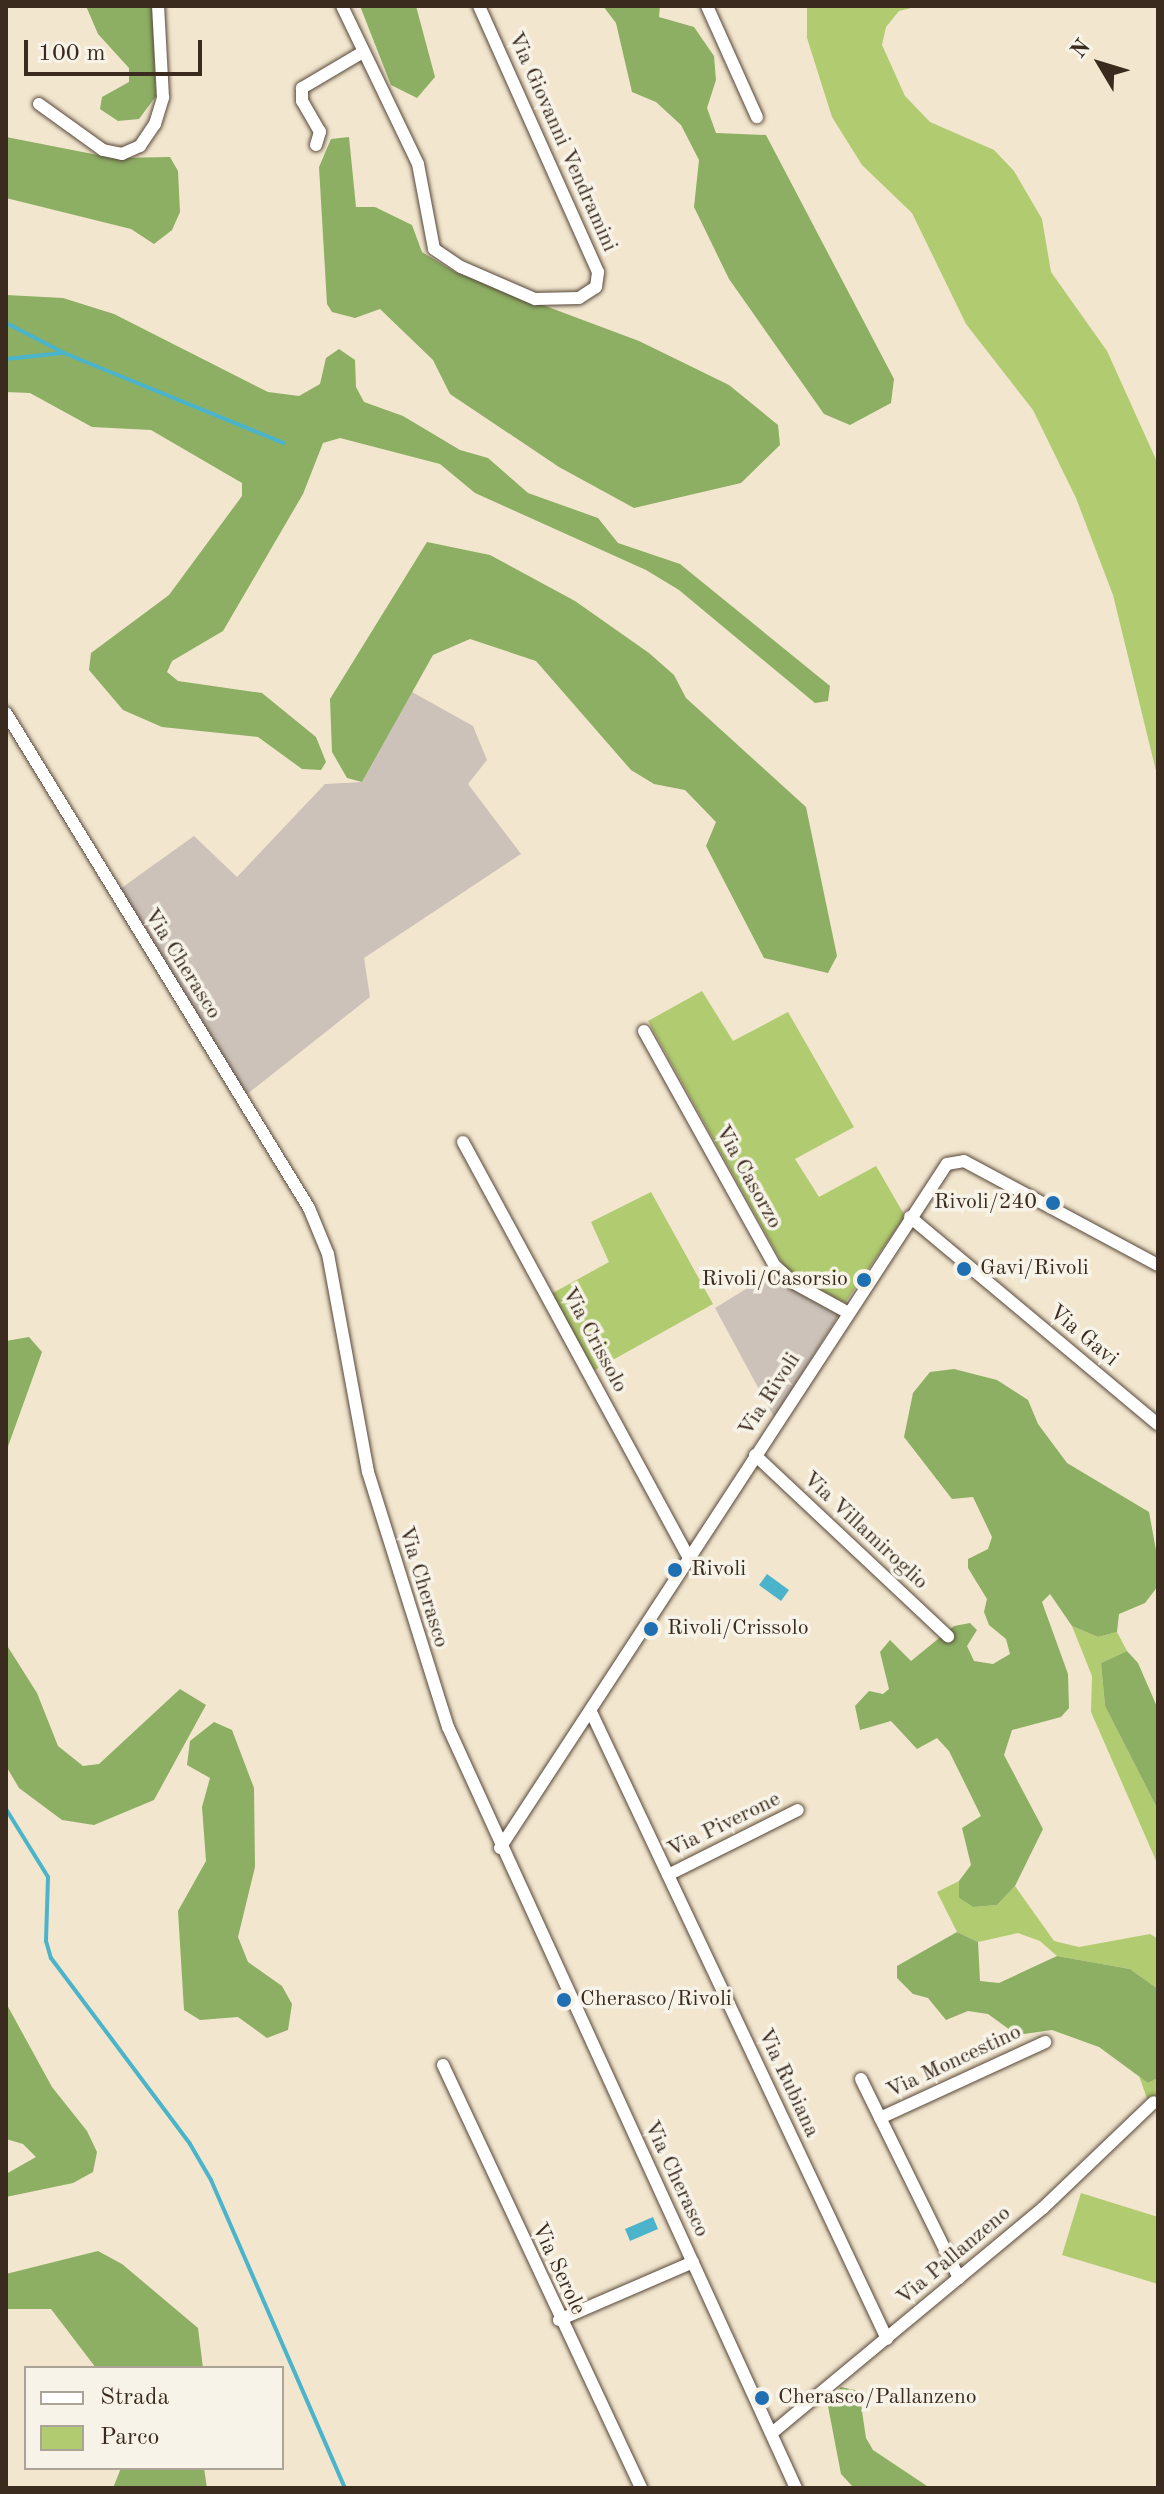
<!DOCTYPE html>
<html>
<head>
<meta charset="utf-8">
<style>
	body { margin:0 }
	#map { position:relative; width:1164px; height:2494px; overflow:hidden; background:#f2e6ce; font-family:"Old Standard TT",serif }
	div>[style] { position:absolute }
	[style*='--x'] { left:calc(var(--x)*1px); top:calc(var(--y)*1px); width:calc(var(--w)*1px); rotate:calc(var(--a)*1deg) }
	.industrial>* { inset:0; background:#ccc2b9 }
	.green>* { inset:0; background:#b1cb71 }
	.forest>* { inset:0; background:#8caf63 }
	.water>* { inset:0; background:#4bb4ca }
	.stream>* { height:4px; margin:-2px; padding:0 2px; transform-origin:2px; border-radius:2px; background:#4bb4ca }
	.roads { filter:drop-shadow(0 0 2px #564638) drop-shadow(0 0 2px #564638) }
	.minor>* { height:12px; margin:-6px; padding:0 6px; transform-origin:6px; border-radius:6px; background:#fff }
	.dots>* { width:22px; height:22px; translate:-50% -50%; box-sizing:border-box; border:4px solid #f7f3e8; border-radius:50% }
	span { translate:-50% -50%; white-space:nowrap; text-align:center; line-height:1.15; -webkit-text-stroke:7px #f7f3e8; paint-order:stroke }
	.street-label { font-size:22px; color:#3b2a1e }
	.poi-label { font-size:22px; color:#3b2a1e }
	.right { translate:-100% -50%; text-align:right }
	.left { translate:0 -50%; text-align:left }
	.frame { position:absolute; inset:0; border:8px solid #3b2a1e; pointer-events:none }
	.legend { position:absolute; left:24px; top:2366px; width:260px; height:104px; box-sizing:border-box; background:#f7f3e8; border:2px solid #aca397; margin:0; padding:10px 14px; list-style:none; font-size:24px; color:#3b2a1e }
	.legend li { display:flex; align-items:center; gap:16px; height:40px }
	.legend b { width:40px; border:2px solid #aca397 }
	.north { position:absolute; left:1060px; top:24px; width:80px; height:80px; -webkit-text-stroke:6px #f7f3e8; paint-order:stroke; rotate:308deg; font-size:22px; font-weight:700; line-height:32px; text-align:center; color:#3b2a1e }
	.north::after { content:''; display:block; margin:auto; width:28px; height:36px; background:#3b2a1e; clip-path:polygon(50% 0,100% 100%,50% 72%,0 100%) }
	.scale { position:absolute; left:24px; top:40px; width:178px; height:36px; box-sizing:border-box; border:4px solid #3b2a1e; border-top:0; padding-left:10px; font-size:24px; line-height:28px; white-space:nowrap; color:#3b2a1e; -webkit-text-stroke:6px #f7f3e8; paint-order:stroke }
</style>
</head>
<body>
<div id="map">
	<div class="industrial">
		<i style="clip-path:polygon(412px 692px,473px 726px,487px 760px,468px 784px,521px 854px,364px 958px,370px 997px,246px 1095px,120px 889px,194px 836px,237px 877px,325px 784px,362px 782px)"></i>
		<i style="clip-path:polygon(772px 1273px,840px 1313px,774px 1417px,715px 1308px)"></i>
	</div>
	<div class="green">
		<i style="clip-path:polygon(807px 6px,919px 6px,899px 11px,886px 27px,882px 45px,905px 96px,930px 122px,994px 150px,1014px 171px,1042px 219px,1051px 272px,1107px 351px,1158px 464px,1158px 779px,1113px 595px,1076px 498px,1033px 410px,966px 324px,912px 213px,862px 165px,832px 117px,807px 38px)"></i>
		<i style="clip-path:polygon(702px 991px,733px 1041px,788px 1012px,854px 1127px,795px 1159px,819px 1197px,876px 1166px,905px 1216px,845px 1303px,787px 1272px,648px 1021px)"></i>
		<i style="clip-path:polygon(651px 1192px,713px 1304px,593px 1371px,551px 1294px,609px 1262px,591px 1222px)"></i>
		<i style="clip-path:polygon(1072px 1626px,1098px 1637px,1117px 1632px,1127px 1651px,1101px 1663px,1105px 1706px,1158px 1810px,1158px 1865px,1091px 1712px,1092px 1676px)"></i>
		<i style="clip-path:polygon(959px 1881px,959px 1898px,973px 1907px,997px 1905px,1015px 1886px,1054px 1941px,1079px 1947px,1150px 1934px,1158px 1939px,1158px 1989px,1130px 1969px,1057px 1956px,1040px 1941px,1018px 1933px,978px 1942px,957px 1932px,937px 1892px)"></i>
		<i style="clip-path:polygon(1139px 2076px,1148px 2083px,1158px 2078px,1158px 2101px,1148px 2101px)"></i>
		<i style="clip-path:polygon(1081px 2193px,1158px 2217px,1158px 2284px,1062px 2255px)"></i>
	</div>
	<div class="forest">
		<i style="clip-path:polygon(86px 6px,152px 6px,156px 96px,139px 119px,118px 121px,100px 109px,102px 97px,129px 82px,129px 68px,98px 34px)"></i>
		<i style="clip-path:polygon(360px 6px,416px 6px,435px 77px,417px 98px,391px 85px)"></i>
		<i style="clip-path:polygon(603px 6px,660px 6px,659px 17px,694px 27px,714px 56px,716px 80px,707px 108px,716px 133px,766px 135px,894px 379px,891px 403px,850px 425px,824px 414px,729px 279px,694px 207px,699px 160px,681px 125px,656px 102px,632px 92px,616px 23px)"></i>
		<i style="clip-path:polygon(6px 137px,113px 158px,170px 157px,178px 171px,180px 212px,172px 230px,154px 244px,131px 229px,6px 198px)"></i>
		<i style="clip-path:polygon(349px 137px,356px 207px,375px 207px,412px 225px,422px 252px,455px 272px,639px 341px,729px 385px,778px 425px,780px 445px,741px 483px,634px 508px,559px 467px,450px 394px,433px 360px,380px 309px,355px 318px,332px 312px,327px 304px,319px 167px,331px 139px)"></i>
		<i style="clip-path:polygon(6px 295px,63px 298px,114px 314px,268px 392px,299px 396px,320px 384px,326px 358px,339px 349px,355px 360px,356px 387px,364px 402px,403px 416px,460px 450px,488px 458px,528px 493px,598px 518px,618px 543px,680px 564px,830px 686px,828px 701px,815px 703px,679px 590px,646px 570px,475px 493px,440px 464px,340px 438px,323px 443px,303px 494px,223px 631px,172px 661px,167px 672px,178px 681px,262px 693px,316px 737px,326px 762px,321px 770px,302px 769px,258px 737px,162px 727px,123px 710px,89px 670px,91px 653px,169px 595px,242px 496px,242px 483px,151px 430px,92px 427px,30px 393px,6px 392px)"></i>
		<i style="clip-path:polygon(427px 542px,490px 555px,575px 601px,649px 653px,674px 675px,686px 698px,806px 807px,837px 956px,828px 973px,764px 958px,706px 846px,716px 822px,685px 790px,654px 784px,631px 770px,536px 661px,470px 639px,433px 655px,362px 782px,347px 778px,332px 752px,330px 699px)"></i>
		<i style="clip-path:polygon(29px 1337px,42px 1352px,6px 1452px,6px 1341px)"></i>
		<i style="clip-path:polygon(954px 1369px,997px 1380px,1028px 1400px,1038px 1424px,1067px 1463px,1149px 1512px,1158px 1561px,1158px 1586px,1145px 1603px,1119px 1614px,1117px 1632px,1098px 1637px,1072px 1626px,1050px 1594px,1042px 1602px,1068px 1674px,1069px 1708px,1061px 1717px,1012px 1730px,1004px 1755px,1043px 1829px,1015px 1886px,997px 1905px,973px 1907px,959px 1898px,959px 1881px,971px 1865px,962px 1828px,981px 1816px,949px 1751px,937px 1738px,917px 1749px,891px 1721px,860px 1730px,855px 1706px,869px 1691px,883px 1694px,889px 1689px,880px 1652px,890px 1640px,911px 1661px,954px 1626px,970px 1623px,977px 1630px,967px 1646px,974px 1661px,993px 1664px,1010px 1654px,1006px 1639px,989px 1625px,984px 1612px,987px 1599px,968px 1568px,968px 1559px,988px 1549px,992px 1537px,973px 1497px,952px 1499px,904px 1437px,913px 1393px,930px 1372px)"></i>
		<i style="clip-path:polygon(6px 1644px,37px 1693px,58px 1746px,83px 1766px,99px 1764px,180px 1689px,206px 1705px,154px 1800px,94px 1825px,62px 1820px,19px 1788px,6px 1766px)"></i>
		<i style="clip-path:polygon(1127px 1651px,1138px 1663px,1158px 1709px,1158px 1810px,1105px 1706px,1101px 1663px)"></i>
		<i style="clip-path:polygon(214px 1722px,232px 1730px,254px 1788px,255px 1867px,238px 1937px,248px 1962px,282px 1986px,292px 2004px,288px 2030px,267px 2038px,238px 2017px,200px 2020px,184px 2010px,178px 1911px,206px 1861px,202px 1807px,210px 1778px,187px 1765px,190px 1741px)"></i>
		<i style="clip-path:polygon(957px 1932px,978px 1942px,980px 1981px,999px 1983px,1057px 1956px,1130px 1969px,1158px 1989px,1158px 2078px,1148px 2083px,1099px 2047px,1052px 2030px,1017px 2035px,988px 2014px,968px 2011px,946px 2020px,928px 1998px,913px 1994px,897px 1978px,897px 1966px)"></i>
		<i style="clip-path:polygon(6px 2003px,52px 2087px,87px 2131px,97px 2152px,93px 2172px,73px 2183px,6px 2197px,6px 2174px,36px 2157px,23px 2144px,6px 2139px)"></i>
		<i style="clip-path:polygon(98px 2251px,122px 2264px,198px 2328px,203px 2368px,96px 2368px,51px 2309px,6px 2309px,6px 2274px)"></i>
		<i style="clip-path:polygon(841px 2387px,859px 2391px,866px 2438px,873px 2450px,930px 2488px,854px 2488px,841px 2474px,827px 2401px)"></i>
		<i style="clip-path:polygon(121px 2468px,204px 2468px,207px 2488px,113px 2488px)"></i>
	</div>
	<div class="water">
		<i style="clip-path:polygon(767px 1574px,789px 1590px,781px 1601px,759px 1585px)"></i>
		<i style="clip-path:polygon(653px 2217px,658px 2229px,630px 2241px,625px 2229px)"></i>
	</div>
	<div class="stream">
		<i style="--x:6;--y:323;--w:65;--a:27.3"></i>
		<i style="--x:64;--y:353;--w:237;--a:22.3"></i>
		<i style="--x:6;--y:359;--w:57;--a:-6"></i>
		<i style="--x:6;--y:1809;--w:80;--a:58.3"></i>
		<i style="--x:48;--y:1877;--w:64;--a:91.8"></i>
		<i style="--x:46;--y:1941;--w:18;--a:74"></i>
		<i style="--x:51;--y:1958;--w:232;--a:53.2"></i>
		<i style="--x:190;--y:2144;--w:42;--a:59.7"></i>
		<i style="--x:211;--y:2180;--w:336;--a:66.5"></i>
	</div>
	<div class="roads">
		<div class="minor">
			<i style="--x:342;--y:6;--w:175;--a:64.3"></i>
			<i style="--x:418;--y:164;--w:86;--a:79.3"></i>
			<i style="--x:434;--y:249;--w:32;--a:34"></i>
			<i style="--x:461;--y:267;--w:81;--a:23.4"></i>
			<i style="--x:535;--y:299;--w:44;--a:-1.3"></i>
			<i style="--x:579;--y:298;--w:20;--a:-33"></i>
			<i style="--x:596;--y:287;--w:15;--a:-82"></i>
			<i style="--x:598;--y:272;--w:291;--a:-114.1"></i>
			<i style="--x:707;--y:6;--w:122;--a:65.8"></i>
			<i style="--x:39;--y:104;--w:79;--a:35.7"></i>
			<i style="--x:103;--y:150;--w:19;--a:12"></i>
			<i style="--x:122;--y:154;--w:20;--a:-24"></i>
			<i style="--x:140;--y:146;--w:27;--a:-56"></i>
			<i style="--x:155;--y:124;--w:28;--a:-73"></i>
			<i style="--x:163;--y:97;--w:91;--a:-93.1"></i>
			<i style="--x:316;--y:145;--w:14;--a:-73"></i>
			<i style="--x:320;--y:132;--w:36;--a:-120"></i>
			<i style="--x:302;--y:101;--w:13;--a:-90"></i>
			<i style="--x:302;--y:88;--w:71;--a:-30.5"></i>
			<i style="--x:6;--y:713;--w:580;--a:58.53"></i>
			<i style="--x:309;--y:1208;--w:50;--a:67.6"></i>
			<i style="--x:328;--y:1254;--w:222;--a:79.6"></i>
			<i style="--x:368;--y:1472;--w:267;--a:72.6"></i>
			<i style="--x:448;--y:1727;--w:837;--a:65.43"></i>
			<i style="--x:644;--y:1031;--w:268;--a:60.9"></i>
			<i style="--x:774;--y:1265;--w:27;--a:42"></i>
			<i style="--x:794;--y:1283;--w:60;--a:28.7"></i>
			<i style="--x:463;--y:1142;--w:473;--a:61.5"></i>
			<i style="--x:910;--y:1217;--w:323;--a:39.9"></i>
			<i style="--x:755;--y:1455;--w:265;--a:43.2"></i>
			<i style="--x:592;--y:1714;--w:691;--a:64.73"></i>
			<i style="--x:500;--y:1848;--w:817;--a:-56.84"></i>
			<i style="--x:947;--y:1164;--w:17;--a:-10"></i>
			<i style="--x:964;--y:1161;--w:220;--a:28.2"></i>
			<i style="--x:668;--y:1875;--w:145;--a:-26.6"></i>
			<i style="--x:443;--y:2065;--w:467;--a:64.9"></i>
			<i style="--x:861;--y:2079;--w:222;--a:63.8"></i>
			<i style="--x:880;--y:2118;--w:182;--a:-24.7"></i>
			<i style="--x:559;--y:2320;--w:146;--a:-23.4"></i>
			<i style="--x:772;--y:2433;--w:352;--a:-39.7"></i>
			<i style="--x:1043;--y:2208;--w:153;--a:-43.7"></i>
		</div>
	</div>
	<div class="dots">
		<i style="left:1053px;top:1203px;background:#1f6fb2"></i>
		<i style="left:964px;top:1269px;background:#1f6fb2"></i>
		<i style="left:864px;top:1280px;background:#1f6fb2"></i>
		<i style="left:675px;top:1570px;background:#1f6fb2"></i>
		<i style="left:651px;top:1629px;background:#1f6fb2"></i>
		<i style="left:564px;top:2000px;background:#1f6fb2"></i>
		<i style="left:762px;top:2398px;background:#1f6fb2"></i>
	</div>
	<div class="street-label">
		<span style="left:562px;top:142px;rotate:66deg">Via Giovanni Vendramini</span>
		<span style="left:182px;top:964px;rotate:58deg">Via Cherasco</span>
		<span style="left:748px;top:1177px;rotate:61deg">Via Casorzo</span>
		<span style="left:1083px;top:1336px;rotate:40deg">Via Gavi</span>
		<span style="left:594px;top:1340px;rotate:62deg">Via Crissolo</span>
		<span style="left:770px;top:1395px;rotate:-57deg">Via Rivoli</span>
		<span style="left:865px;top:1531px;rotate:43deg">Via Villamiroglio</span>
		<span style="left:423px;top:1587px;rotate:73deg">Via Cherasco</span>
		<span style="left:724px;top:1825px;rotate:-26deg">Via Piverone</span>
		<span style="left:954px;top:2062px;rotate:-25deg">Via Moncestino</span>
		<span style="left:788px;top:2083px;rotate:65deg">Via Rubiana</span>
		<span style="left:676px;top:2179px;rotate:65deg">Via Cherasco</span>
		<span style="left:954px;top:2256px;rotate:-40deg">Via Pallanzeno</span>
		<span style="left:558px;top:2269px;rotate:65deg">Via Serole</span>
	</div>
	<div class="poi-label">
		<span class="right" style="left:1037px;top:1203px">Rivoli/240</span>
		<span class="left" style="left:980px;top:1269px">Gavi/Rivoli</span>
		<span class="right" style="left:848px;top:1280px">Rivoli/Casorsio</span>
		<span class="left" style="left:691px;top:1570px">Rivoli</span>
		<span class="left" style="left:667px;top:1629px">Rivoli/Crissolo</span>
		<span class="left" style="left:580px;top:2000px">Cherasco/Rivoli</span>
		<span class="left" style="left:778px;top:2398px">Cherasco/Pallanzeno</span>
	</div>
	<div class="frame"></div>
	<ul class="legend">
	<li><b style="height:10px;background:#fff"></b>Strada</li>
	<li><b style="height:22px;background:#b1cb71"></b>Parco</li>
	</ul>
	<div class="north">N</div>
	<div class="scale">100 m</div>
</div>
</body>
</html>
